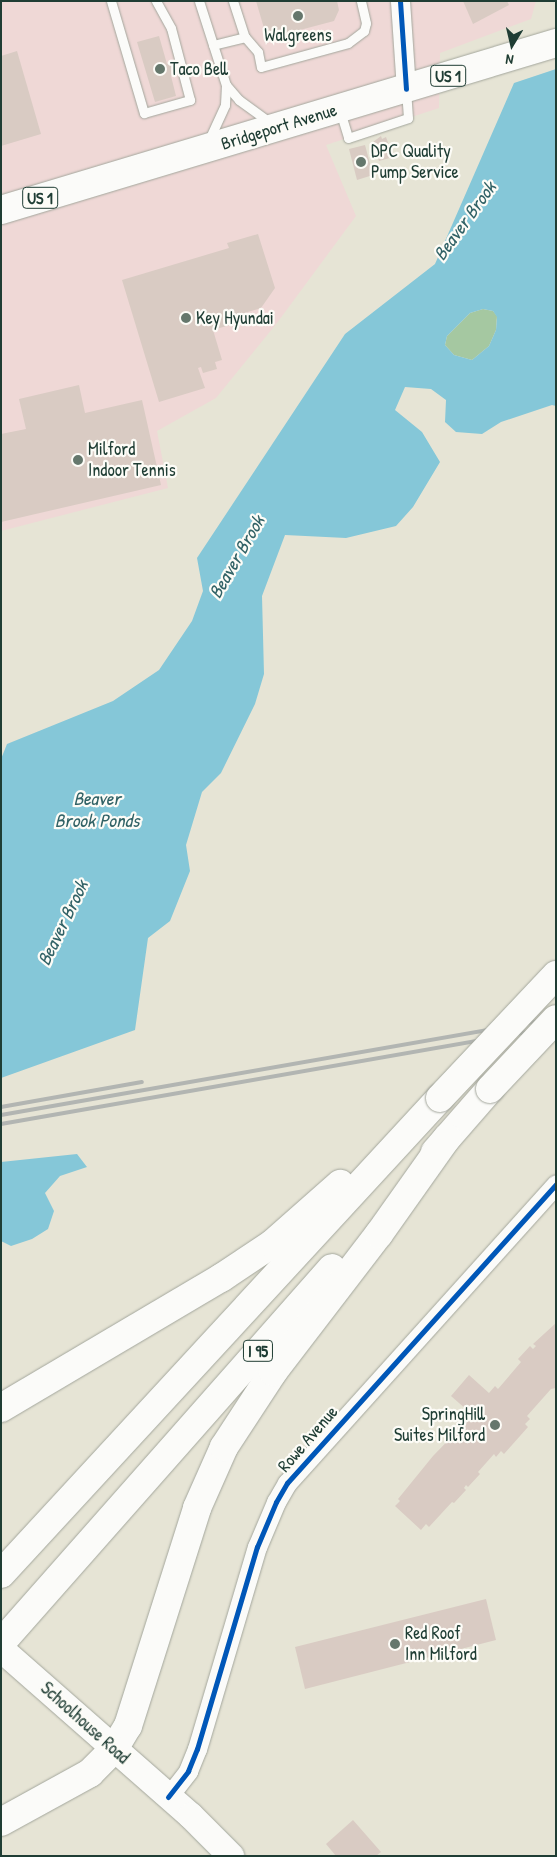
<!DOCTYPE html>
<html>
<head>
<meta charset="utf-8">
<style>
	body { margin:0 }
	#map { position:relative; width:557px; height:1857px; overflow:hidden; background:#e6e4d5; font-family:"Patrick Hand",sans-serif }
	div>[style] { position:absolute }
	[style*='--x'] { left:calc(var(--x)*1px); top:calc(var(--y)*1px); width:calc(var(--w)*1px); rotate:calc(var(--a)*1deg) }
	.built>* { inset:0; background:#efd8d6 }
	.forest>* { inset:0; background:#a5c8a1 }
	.water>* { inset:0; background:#85c7d8 }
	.building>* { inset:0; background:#d9cbc3 }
	.roads { filter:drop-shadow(0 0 1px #a3a69c) drop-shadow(0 0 1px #a3a69c) }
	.lane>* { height:9px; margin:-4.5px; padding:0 4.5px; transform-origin:4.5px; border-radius:4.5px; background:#fbfbf9 }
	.street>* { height:19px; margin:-9.5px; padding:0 9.5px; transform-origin:9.5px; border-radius:9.5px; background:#fbfbf9 }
	.secondary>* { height:26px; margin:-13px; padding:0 13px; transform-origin:13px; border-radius:13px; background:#fbfbf9 }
	.primary>* { height:28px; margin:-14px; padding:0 14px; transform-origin:14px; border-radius:14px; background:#fbfbf9 }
	.highway>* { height:28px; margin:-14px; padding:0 14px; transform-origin:14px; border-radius:14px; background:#fbfbf9 }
	.rail>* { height:4px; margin:-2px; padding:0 2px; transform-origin:2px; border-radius:2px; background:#b2b5b2 }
	.bridges { filter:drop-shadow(0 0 1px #a3a69c) drop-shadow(0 0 1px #a3a69c) }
	.highway-bridge>* { height:28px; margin:-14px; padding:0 14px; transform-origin:14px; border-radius:14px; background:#fbfbf9 }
	.cycleway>* { height:5px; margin:-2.5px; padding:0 2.5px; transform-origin:2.5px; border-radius:2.5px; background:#0057b8 }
	.dots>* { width:14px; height:14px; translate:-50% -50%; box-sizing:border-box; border:2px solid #fdfcf7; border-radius:50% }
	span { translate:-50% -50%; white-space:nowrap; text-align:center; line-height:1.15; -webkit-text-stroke:4.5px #fdfcf7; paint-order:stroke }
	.shield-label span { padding:1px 4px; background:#fdfcf7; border:1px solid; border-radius:4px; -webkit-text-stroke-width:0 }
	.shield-label { font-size:16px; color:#1f3d34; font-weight:700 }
	.poi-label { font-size:18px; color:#1f3d34 }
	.left { translate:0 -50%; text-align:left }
	.right { translate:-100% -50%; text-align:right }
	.street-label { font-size:18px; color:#1f3d34 }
	.water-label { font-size:19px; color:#316266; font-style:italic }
	.frame { position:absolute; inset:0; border:2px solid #1f3d34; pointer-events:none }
	.north { position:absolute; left:487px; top:20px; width:50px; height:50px; -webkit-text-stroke:4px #fdfcf7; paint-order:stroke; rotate:189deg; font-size:14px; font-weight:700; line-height:20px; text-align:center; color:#1f3d34 }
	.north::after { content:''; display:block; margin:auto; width:18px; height:22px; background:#1f3d34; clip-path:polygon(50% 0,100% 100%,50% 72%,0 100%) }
</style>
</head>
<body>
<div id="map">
	<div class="built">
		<i style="clip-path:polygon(1px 1px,536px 1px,531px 19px,440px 53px,439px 108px,326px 145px,356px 216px,277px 323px,216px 398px,157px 431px,168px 488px,1px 531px)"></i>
	</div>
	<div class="forest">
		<i style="clip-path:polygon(483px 309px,493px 311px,497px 316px,496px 330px,489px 346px,472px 360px,454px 355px,445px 345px,447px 336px,470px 313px)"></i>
	</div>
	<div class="water">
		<i style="clip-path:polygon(evenodd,556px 69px,556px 406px,552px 405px,501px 422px,482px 434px,456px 432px,445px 422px,446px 400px,431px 389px,405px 387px,395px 410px,422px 432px,440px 462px,413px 507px,396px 526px,346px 538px,285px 535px,262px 596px,264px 674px,255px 704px,221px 773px,202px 792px,186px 845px,190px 871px,170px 921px,148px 938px,135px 1030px,1px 1078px,1px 759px,7px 744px,113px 701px,159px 670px,192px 621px,203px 591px,197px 558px,345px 334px,435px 264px,514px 83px,556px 69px,483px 309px,493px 311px,497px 317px,496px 330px,489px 346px,472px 360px,454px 355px,445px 345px,447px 336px,470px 313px,483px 309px)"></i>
		<i style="clip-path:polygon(77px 1154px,87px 1167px,60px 1176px,45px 1193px,54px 1211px,48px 1229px,32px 1239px,11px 1246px,1px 1241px,1px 1162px)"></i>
	</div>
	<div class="building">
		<i style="clip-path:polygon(256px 1px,337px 1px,339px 10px,334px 21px,281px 35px,280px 31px,266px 35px)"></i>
		<i style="clip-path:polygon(463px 1px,507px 1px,509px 5px,473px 24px)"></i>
		<i style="clip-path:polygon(159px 36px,167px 64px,173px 62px,177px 75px,171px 76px,176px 96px,155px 102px,137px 42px)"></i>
		<i style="clip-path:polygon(17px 51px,41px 134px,1px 146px,1px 56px)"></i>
		<i style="clip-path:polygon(381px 136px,382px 139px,386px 137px,393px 157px,379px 161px,373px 142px)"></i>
		<i style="clip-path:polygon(365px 145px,373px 175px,357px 180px,349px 149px)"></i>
		<i style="clip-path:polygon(258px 234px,275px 288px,261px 308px,238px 315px,240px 322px,213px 330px,222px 360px,215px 362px,217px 369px,203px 373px,201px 367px,198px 368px,205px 388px,159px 402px,122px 280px,229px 248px,227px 243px)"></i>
		<i style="clip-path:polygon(79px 385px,85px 413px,142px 400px,161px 485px,1px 522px,1px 434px,26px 429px,19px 399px)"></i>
		<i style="clip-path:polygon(556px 1323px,556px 1388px,551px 1389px,527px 1416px,530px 1419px,525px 1424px,528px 1427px,504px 1454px,501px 1451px,496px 1457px,494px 1454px,478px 1472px,480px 1474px,468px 1487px,466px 1485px,464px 1488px,466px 1490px,454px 1503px,452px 1502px,429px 1527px,426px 1524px,421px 1530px,395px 1506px,400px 1501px,398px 1499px,433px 1456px,467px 1421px,461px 1416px,467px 1410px,451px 1396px,469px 1375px,489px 1393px,495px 1386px,498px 1389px,521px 1362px,518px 1359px,530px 1346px,533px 1349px,536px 1346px,533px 1344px)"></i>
		<i style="clip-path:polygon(486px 1599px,496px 1640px,305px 1689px,295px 1647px)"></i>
		<i style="clip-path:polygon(353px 1820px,381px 1852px,376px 1856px,336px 1856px,326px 1844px)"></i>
	</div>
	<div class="roads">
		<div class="lane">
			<i style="--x:111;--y:1;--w:117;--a:73.6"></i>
			<i style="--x:144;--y:113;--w:48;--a:-15.8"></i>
			<i style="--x:190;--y:100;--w:74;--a:-104.8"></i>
			<i style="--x:171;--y:28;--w:31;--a:-119"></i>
			<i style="--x:199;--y:1;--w:88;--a:72.2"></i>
			<i style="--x:226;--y:85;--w:20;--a:93"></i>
			<i style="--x:225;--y:105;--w:41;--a:114.7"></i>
			<i style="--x:233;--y:1;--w:38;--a:72"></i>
			<i style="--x:213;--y:45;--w:33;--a:-14"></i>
			<i style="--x:245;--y:37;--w:20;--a:49"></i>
			<i style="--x:258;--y:52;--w:15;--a:79"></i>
			<i style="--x:261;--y:67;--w:90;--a:-15.4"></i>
			<i style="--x:348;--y:43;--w:20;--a:-37"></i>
			<i style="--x:364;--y:31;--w:8;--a:-76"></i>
			<i style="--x:366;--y:23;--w:23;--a:-103"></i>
			<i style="--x:226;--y:85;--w:20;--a:49"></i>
			<i style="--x:239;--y:100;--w:39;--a:36"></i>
			<i style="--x:340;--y:111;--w:28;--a:73"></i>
			<i style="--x:348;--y:138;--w:63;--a:-18.4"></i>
			<i style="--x:408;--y:118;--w:26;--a:-94"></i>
		</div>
		<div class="street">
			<i style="--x:400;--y:1;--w:88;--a:86.1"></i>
			<i style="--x:168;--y:1797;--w:33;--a:-52"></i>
			<i style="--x:188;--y:1771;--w:24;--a:-68"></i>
			<i style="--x:197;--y:1749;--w:211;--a:-73.5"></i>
			<i style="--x:257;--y:1547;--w:49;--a:-67.1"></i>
			<i style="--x:276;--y:1502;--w:22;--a:-60"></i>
			<i style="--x:287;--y:1483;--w:402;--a:-48"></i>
		</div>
		<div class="secondary">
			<i style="--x:1;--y:1649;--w:253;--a:41.3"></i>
			<i style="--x:191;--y:1816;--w:57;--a:45"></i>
		</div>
		<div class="primary">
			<i style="--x:1;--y:210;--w:580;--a:-16.75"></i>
		</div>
		<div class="highway">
			<i style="--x:435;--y:1152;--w:84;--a:-48.9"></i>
			<i style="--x:1;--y:1408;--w:256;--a:-30.6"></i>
			<i style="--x:221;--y:1278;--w:61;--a:-33.7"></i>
			<i style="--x:272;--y:1244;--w:91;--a:-41.4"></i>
			<i style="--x:1;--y:1574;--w:648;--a:-47.32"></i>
			<i style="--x:1;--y:1643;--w:500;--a:-48.57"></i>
			<i style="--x:1;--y:1822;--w:102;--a:-28.8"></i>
			<i style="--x:90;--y:1773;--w:34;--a:-45"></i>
			<i style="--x:114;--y:1749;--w:27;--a:-59"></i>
			<i style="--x:128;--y:1726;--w:229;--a:-72.4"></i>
			<i style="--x:197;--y:1508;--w:67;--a:-66.1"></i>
			<i style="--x:224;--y:1447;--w:90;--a:-56.8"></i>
			<i style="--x:273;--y:1372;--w:174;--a:-52.5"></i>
			<i style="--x:379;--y:1234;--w:118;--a:-54.7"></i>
		</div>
	</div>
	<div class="rail">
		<i style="--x:1;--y:1107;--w:143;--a:-10.1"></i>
		<i style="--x:1;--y:1115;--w:563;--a:-9.91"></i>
		<i style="--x:1;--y:1124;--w:563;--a:-9.91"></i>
	</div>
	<div class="bridges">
		<div class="highway-bridge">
			<i style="--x:490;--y:1089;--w:96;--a:-46.7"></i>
			<i style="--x:440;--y:1098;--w:169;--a:-46.7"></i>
		</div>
	</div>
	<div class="cycleway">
		<i style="--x:400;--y:1;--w:88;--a:86.1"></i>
		<i style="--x:168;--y:1797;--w:33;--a:-52"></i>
		<i style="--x:188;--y:1771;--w:24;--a:-68"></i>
		<i style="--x:197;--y:1749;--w:211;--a:-73.5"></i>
		<i style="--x:257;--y:1547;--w:49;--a:-67.1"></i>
		<i style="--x:276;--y:1502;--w:22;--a:-60"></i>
		<i style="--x:287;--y:1483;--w:402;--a:-48"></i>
	</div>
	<div class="dots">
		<i style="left:298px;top:16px;background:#65776c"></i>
		<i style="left:160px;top:69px;background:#65776c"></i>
		<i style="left:361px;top:162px;background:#65776c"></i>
		<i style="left:186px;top:318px;background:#65776c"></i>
		<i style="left:78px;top:460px;background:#65776c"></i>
		<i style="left:495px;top:1425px;background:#65776c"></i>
		<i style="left:395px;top:1644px;background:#65776c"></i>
	</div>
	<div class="shield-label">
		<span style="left:448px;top:76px">US 1</span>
		<span style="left:40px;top:198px">US 1</span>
		<span style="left:258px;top:1351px">I 95</span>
	</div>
	<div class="poi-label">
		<span style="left:298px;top:35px">Walgreens</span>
		<span class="left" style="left:170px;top:69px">Taco Bell</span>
		<span class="left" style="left:371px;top:162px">DPC Quality<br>Pump Service</span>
		<span class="left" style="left:196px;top:318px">Key Hyundai</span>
		<span class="left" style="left:88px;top:460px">Milford<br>Indoor Tennis</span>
		<span class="right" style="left:485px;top:1425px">SpringHill<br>Suites Milford</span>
		<span class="left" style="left:405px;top:1644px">Red Roof<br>Inn Milford</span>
	</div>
	<div class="street-label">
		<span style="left:279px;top:127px;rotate:-17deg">Bridgeport Avenue</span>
		<span style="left:308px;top:1439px;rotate:-49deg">Rowe Avenue</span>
		<span style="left:85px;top:1723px;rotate:42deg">Schoolhouse Road</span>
	</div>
	<div class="water-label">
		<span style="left:465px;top:221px;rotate:-54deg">Beaver Brook</span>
		<span style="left:237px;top:557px;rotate:-60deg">Beaver Brook</span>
		<span style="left:97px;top:810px">Beaver<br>Brook Ponds</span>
		<span style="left:63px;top:923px;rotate:-64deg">Beaver Brook</span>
	</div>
	<div class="frame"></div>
	<div class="north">N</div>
</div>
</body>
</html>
